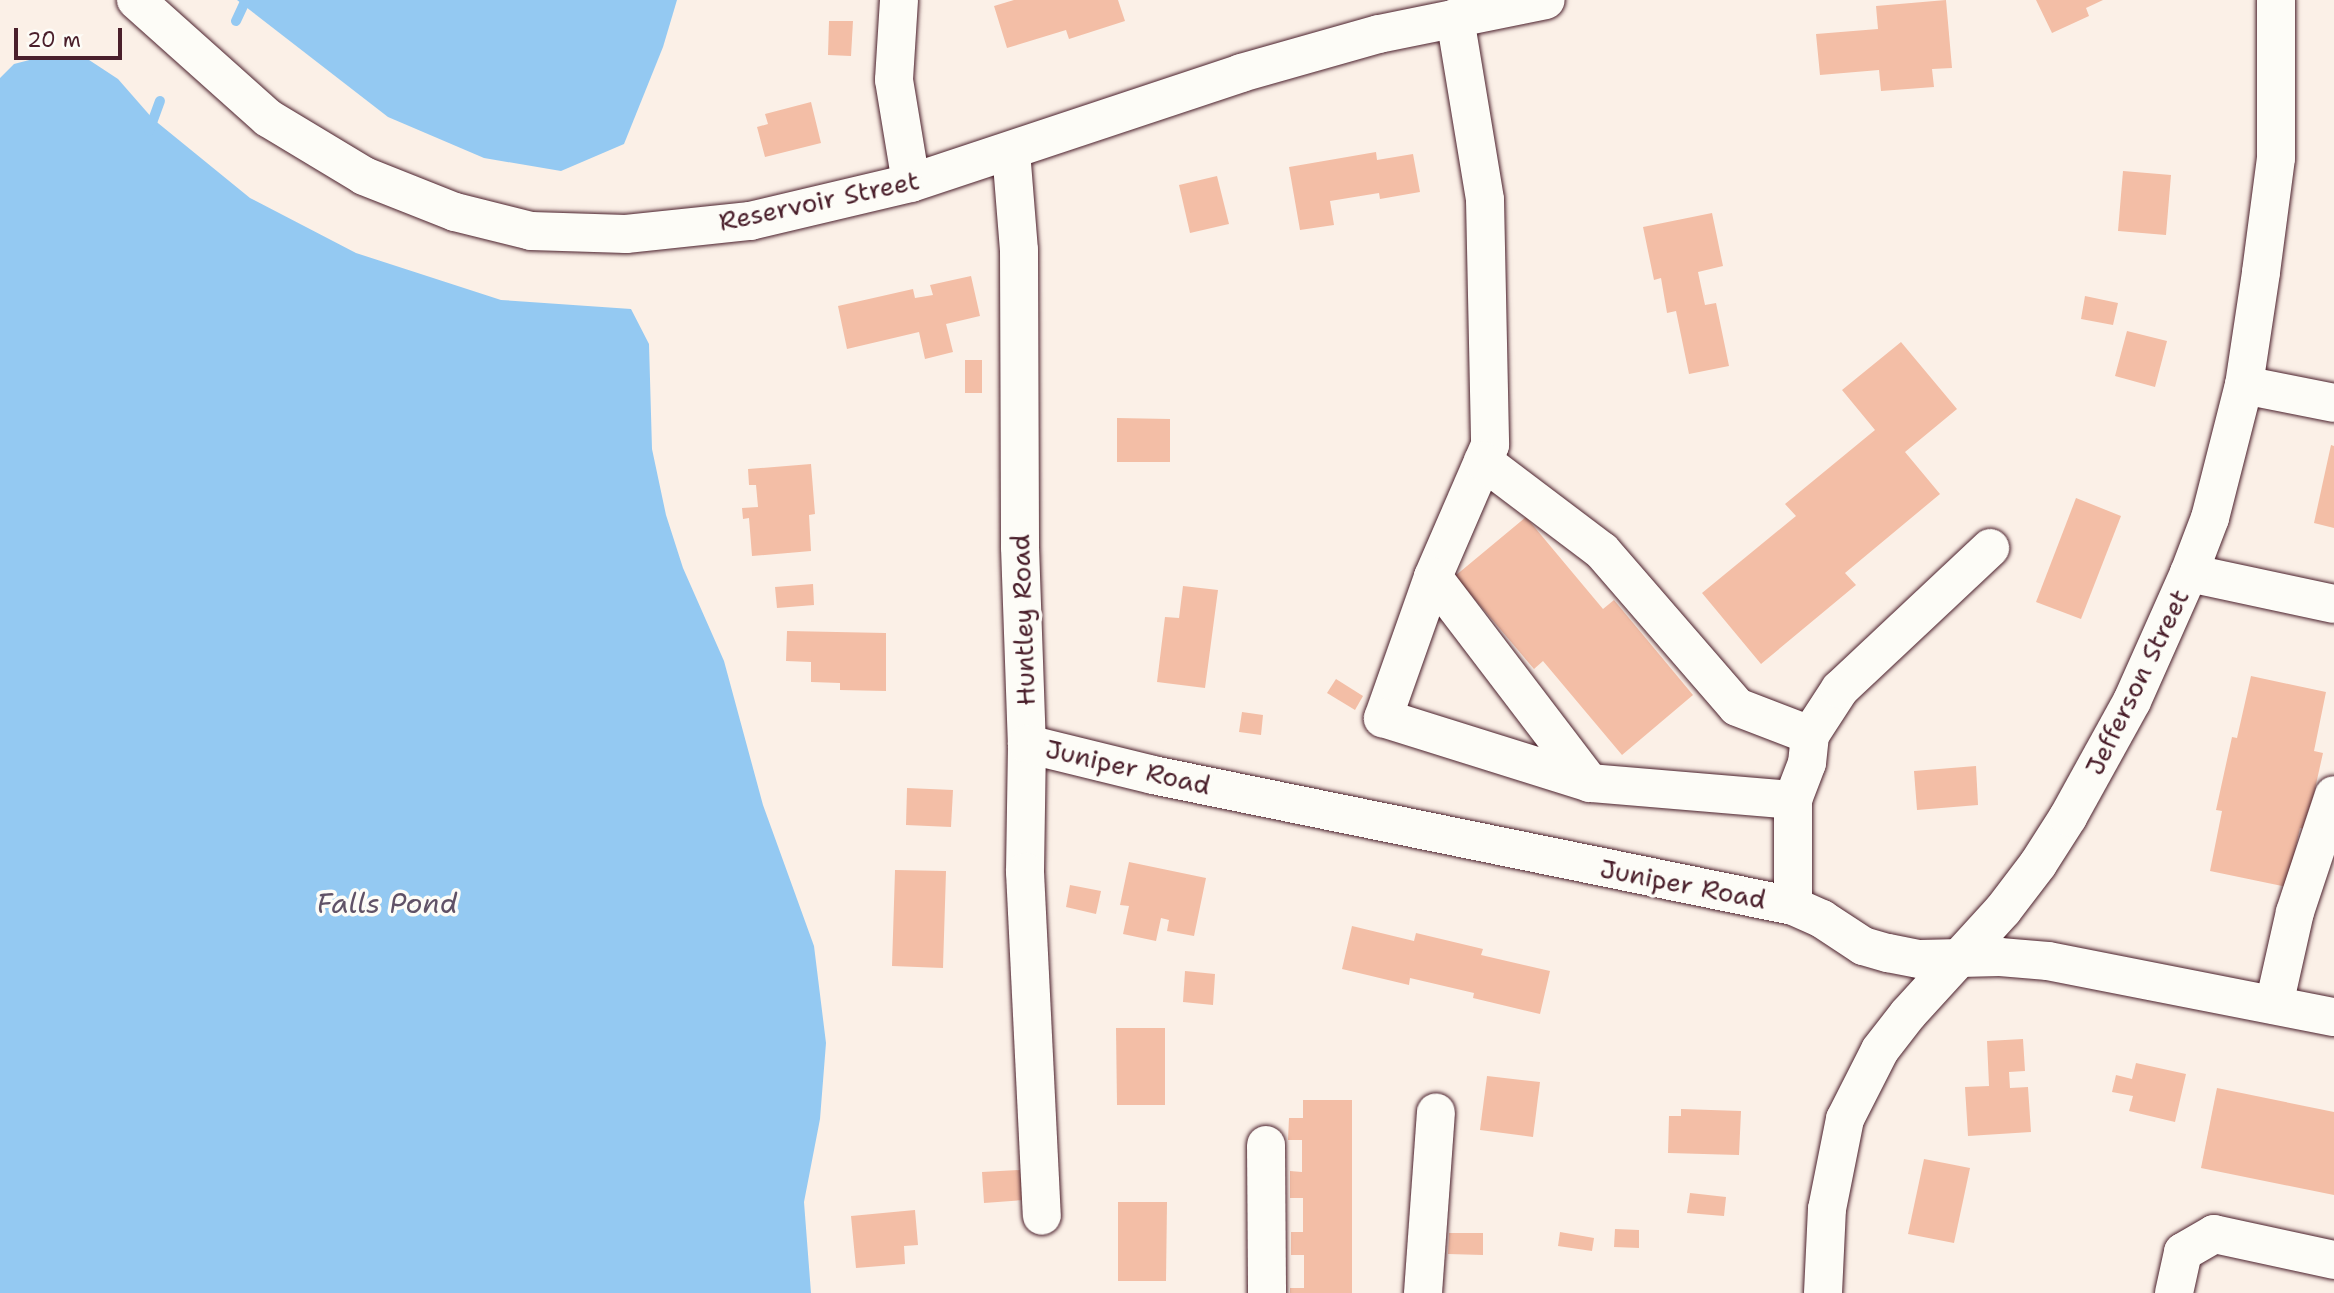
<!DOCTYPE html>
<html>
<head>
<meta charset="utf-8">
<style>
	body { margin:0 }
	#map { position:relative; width:2334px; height:1293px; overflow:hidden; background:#fbf0e7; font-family:"Shantell Sans",sans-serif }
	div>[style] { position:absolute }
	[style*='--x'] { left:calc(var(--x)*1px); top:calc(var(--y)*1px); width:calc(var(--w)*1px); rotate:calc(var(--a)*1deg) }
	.water>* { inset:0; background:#94c9f2 }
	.stream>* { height:10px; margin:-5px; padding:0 5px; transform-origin:5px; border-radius:5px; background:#94c9f2 }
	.building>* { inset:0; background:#f3bea6 }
	.roads { filter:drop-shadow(0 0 2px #4a1f2b) drop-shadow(0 0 2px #4a1f2b) }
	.minor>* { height:38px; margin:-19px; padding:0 19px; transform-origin:19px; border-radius:19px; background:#fdfcf7 }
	span { translate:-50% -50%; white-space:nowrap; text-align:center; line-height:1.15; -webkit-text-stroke:7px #fdfcf7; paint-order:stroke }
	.street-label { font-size:26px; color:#4a1f2b }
	.water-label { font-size:28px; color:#605267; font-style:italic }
	.scale { position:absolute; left:14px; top:28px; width:108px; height:32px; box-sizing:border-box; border:4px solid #4a1f2b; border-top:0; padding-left:9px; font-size:21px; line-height:24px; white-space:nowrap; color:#4a1f2b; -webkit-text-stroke:5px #fdfcf7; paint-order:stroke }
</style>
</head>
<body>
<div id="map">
	<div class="water">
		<i style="clip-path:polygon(237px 0,677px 0,663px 47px,624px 144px,561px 171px,484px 158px,388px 117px)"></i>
		<i style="clip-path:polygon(83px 56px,118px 79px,153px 119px,250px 198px,356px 253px,501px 300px,631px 309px,649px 344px,652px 449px,666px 515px,683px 568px,724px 661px,763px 805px,814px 946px,826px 1043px,820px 1119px,804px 1202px,811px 1293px,0 1293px,0 78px,14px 64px,41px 57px)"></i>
	</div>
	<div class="stream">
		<i style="--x:236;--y:21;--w:23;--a:-65"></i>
		<i style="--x:149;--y:131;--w:32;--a:-70"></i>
	</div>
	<div class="building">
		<i style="clip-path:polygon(1014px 0,1118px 0,1125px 21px,1069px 39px,1066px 30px,1007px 48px,994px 6px)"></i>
		<i style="clip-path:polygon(1946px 0,1952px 68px,1932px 69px,1934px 87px,1881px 91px,1879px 70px,1820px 75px,1816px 34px,1878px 29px,1876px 6px)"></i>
		<i style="clip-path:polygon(2036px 0,2103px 0,2086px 8px,2089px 16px,2052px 33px)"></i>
		<i style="clip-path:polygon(829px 21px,853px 21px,851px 56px,828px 55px)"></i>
		<i style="clip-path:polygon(811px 102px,821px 143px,765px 157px,757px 127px,768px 124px,765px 114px)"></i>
		<i style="clip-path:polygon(1376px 152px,1377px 160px,1413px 154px,1420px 192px,1380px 199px,1379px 193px,1330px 201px,1334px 225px,1300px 230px,1289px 167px)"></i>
		<i style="clip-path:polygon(2123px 171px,2171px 175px,2166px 235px,2118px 231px)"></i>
		<i style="clip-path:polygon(1217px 176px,1229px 224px,1190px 233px,1179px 185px)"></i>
		<i style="clip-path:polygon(1712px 213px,1723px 266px,1698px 272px,1705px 305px,1716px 303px,1729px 366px,1689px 374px,1676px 311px,1667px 313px,1661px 278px,1654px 280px,1643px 227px)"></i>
		<i style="clip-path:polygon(971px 276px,980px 316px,946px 324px,953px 352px,925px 359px,919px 332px,847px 349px,838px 306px,913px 289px,915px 298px,933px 295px,930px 285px)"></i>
		<i style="clip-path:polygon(2085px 296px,2118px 303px,2113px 325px,2081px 319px)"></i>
		<i style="clip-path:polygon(2127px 331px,2167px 341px,2155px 387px,2115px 376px)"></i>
		<i style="clip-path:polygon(1901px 342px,1957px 409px,1905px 452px,1940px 494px,1845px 573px,1856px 585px,1761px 664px,1702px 593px,1796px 516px,1785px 504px,1875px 430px,1842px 390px)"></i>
		<i style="clip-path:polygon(965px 360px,982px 360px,982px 393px,965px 393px)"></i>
		<i style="clip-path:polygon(1117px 418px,1170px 419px,1170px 462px,1117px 462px)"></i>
		<i style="clip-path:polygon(2331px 445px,2334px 446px,2334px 528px,2314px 523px)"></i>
		<i style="clip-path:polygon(811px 464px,815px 514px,809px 515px,811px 551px,752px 556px,749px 518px,743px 519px,742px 508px,758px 507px,756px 485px,749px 485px,748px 469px)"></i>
		<i style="clip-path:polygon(2076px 498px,2121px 516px,2081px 619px,2036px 602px)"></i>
		<i style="clip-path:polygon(1526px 517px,1603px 609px,1614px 600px,1693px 695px,1622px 755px,1543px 661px,1534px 669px,1455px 576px)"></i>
		<i style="clip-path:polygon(813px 584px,814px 605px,777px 608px,775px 587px)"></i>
		<i style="clip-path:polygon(1183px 586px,1218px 590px,1205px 688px,1157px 682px,1165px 617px,1179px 618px)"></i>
		<i style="clip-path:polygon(787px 631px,886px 633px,886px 691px,840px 690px,840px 683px,811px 682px,811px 662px,786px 661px)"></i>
		<i style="clip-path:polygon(2251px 676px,2326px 692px,2314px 751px,2323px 753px,2306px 829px,2300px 828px,2287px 887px,2210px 871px,2222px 811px,2216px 810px,2232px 737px,2237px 738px)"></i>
		<i style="clip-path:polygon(1336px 679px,1363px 696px,1355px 710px,1327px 693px)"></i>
		<i style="clip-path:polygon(1242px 712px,1263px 715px,1261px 735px,1239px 732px)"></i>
		<i style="clip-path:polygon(1976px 766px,1978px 805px,1917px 810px,1914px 771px)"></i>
		<i style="clip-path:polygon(907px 788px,953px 790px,951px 827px,906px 825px)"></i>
		<i style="clip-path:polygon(1129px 862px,1206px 878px,1194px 936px,1167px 931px,1169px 920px,1161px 918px,1156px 941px,1123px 934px,1129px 906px,1120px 905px)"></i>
		<i style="clip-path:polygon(895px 870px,946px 871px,943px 968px,892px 966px)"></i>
		<i style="clip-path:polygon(1070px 885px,1101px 891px,1096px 914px,1066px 907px)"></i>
		<i style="clip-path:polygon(1352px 926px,1414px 941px,1416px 933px,1483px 949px,1481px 955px,1550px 971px,1540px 1014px,1473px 998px,1474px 993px,1410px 978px,1409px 985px,1342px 969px)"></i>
		<i style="clip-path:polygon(1185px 971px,1215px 974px,1213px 1005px,1183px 1002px)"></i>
		<i style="clip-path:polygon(1116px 1028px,1165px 1028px,1165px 1105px,1117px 1105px)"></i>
		<i style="clip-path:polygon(2023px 1039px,2025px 1071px,2009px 1072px,2010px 1088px,2028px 1087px,2031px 1132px,1968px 1136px,1965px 1087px,1989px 1086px,1987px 1041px)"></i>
		<i style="clip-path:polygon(2136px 1063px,2186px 1074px,2175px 1122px,2129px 1111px,2133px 1096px,2112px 1092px,2116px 1075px,2132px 1079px)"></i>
		<i style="clip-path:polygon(1487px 1076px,1540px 1082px,1533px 1137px,1480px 1130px)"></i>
		<i style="clip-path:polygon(2217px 1088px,2334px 1112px,2334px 1195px,2201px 1168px)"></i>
		<i style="clip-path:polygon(1303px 1100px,1352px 1100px,1352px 1293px,1290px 1293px,1290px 1288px,1304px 1288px,1304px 1255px,1291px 1255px,1291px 1232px,1303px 1232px,1303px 1198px,1290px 1198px,1290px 1171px,1302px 1172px,1302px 1140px,1288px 1140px,1289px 1118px,1303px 1118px)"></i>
		<i style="clip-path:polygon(1681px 1109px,1741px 1111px,1739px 1155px,1668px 1153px,1669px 1116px,1681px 1116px)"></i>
		<i style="clip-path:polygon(1924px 1159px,1970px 1168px,1954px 1243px,1908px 1234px)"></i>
		<i style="clip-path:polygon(1020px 1170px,1023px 1200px,984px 1203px,982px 1172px)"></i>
		<i style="clip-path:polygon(1690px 1193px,1726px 1197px,1724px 1216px,1687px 1213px)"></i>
		<i style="clip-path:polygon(1118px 1202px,1167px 1202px,1166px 1281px,1118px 1281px)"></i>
		<i style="clip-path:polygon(915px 1210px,918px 1245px,904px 1246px,905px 1264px,856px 1268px,851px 1216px)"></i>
		<i style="clip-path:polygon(1615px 1229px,1639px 1230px,1639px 1248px,1614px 1247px)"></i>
		<i style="clip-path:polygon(1560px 1232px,1594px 1238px,1592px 1251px,1558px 1246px)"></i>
		<i style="clip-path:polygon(1449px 1233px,1483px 1233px,1483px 1255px,1448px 1254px)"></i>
	</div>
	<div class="roads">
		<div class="minor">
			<i style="--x:136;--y:0;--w:177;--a:41.8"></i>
			<i style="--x:268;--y:118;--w:112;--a:31.1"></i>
			<i style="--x:364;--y:176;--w:98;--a:21.6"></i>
			<i style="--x:455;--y:212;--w:78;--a:14"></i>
			<i style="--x:531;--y:231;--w:95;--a:1.8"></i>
			<i style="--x:626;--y:234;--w:125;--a:-6"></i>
			<i style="--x:750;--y:221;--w:165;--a:-13.3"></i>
			<i style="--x:911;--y:183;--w:348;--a:-18.4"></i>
			<i style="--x:1241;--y:73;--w:143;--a:-15.8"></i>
			<i style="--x:1379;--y:34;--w:170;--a:-11.5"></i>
			<i style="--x:899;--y:0;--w:80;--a:93.6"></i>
			<i style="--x:894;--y:80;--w:104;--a:80.6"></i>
			<i style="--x:1455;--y:18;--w:184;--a:80.6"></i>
			<i style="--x:1485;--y:200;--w:245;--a:88.8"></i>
			<i style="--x:1490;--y:445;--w:144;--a:113.4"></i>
			<i style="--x:1433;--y:577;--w:150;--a:109.5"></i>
			<i style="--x:1383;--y:718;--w:217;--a:17.4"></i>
			<i style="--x:1590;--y:783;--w:204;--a:4.8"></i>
			<i style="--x:1793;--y:800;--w:106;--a:90"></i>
			<i style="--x:1011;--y:151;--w:99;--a:85.4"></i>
			<i style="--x:1019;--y:250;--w:297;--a:89.8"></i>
			<i style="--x:1020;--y:547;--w:197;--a:88"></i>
			<i style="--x:1027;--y:744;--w:128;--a:90.9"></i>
			<i style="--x:1025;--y:872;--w:344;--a:87.2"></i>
			<i style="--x:2244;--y:385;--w:92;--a:11.3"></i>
			<i style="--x:1483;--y:461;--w:149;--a:37.1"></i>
			<i style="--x:1602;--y:551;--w:206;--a:49.1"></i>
			<i style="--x:1737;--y:707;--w:78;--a:21"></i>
			<i style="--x:1810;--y:735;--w:28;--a:96"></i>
			<i style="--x:1807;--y:763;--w:40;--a:111"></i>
			<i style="--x:2189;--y:573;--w:148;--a:12.1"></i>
			<i style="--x:1433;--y:577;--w:259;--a:52.7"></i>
			<i style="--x:1810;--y:735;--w:55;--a:-56.9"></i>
			<i style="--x:1840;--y:689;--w:206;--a:-43.2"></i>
			<i style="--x:1027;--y:744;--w:130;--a:13.8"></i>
			<i style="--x:1153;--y:775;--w:653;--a:11.57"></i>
			<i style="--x:1793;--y:906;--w:32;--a:24"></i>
			<i style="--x:1822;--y:919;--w:49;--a:33.4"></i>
			<i style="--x:1863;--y:946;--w:26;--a:16"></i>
			<i style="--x:1888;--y:953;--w:33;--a:11"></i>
			<i style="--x:1920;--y:959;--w:80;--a:-1.4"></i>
			<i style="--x:2000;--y:957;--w:48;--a:4.8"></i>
			<i style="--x:2048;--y:961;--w:291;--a:11.1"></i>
			<i style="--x:2274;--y:1005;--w:95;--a:-77.3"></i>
			<i style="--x:2295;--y:912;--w:123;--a:-71.6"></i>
			<i style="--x:1266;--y:1145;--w:148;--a:89.6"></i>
			<i style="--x:1423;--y:1293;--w:181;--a:-85.9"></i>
			<i style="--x:1823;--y:1293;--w:84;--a:-87.3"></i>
			<i style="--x:1827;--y:1209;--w:92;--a:-78.7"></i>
			<i style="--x:1845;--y:1119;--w:77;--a:-63.1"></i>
			<i style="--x:1880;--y:1050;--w:46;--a:-52.1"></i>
			<i style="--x:1908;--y:1014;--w:141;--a:-47.6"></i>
			<i style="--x:2003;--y:910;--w:58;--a:-52.7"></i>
			<i style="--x:2038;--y:864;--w:56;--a:-57.4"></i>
			<i style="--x:2068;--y:817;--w:132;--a:-61.1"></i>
			<i style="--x:2132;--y:701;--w:140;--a:-66"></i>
			<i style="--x:2189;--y:573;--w:59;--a:-69.1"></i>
			<i style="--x:2210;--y:518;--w:137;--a:-75.7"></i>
			<i style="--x:2244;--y:385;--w:114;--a:-81.4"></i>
			<i style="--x:2261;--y:272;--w:115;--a:-82.5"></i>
			<i style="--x:2276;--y:158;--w:158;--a:-90"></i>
			<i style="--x:2174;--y:1293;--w:42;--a:-77.6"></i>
			<i style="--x:2183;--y:1252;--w:36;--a:-30"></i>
			<i style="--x:2214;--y:1234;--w:123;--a:12.2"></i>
		</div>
	</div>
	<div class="street-label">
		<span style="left:819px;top:201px;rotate:-12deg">Reservoir Street</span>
		<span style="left:1023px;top:620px;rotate:-92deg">Huntley Road</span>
		<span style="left:2137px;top:682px;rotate:-64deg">Jefferson Street</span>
		<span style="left:1128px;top:767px;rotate:13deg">Juniper Road</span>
		<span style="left:1683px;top:884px;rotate:11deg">Juniper Road</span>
	</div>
	<div class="water-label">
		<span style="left:387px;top:903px">Falls Pond</span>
	</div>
	<div class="scale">20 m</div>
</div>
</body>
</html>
